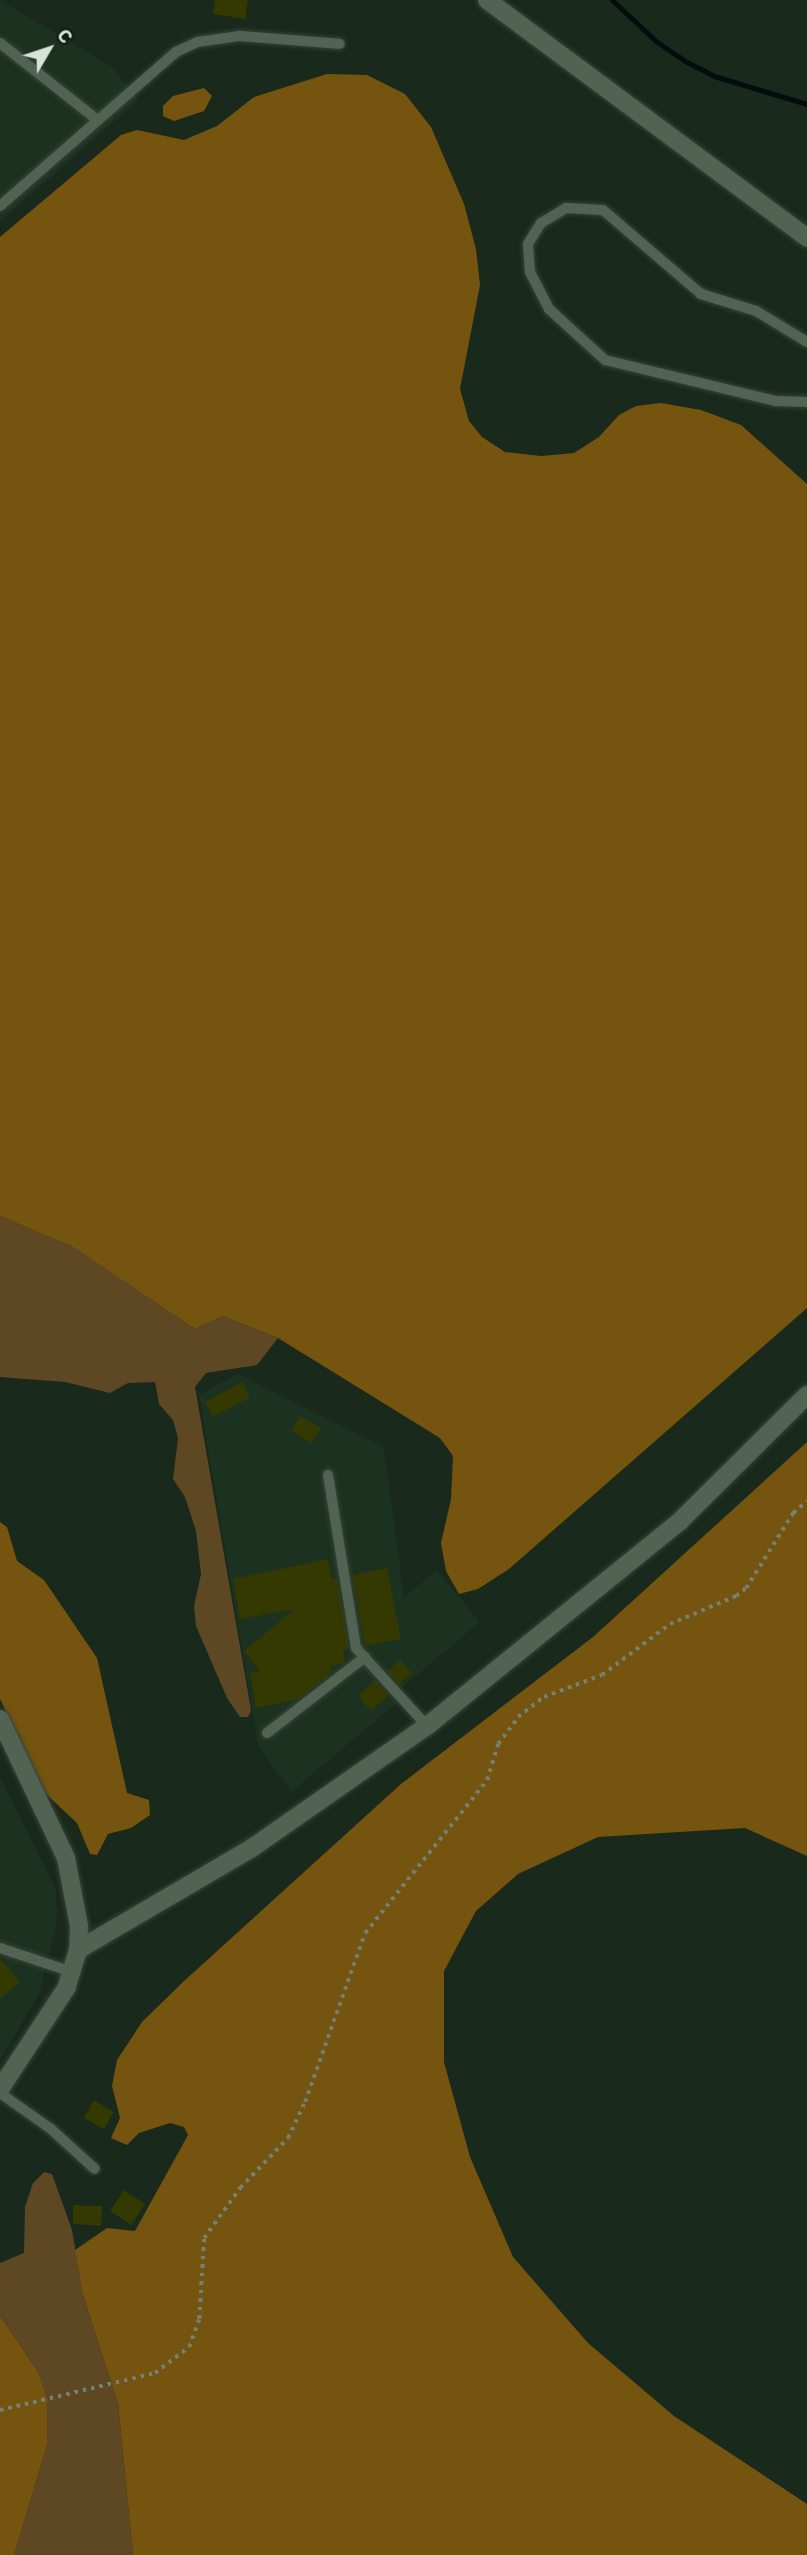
<!DOCTYPE html>
<html>
<head>
<meta charset="utf-8">
<style>
	body { margin:0 }
	#map { position:relative; width:807px; height:2555px; overflow:hidden; background:#19291b; font-family:"IBM Plex Sans",sans-serif }
	div>[style] { position:absolute }
	[style*='--x'] { left:calc(var(--x)*1px); top:calc(var(--y)*1px); width:calc(var(--w)*1px); rotate:calc(var(--a)*1deg) }
	.built>* { inset:0; background:#1c3220 }
	.green>* { inset:0; background:#5d4823 }
	.forest>* { inset:0; background:#755410 }
	.stream>* { height:5px; margin:-2.5px; padding:0 2.5px; transform-origin:2.5px; border-radius:2.5px; background:#030d10 }
	.building>* { inset:0; background:#343801 }
	.path>* { height:3.5px; margin-top:-1.75px; transform-origin:0; background:repeating-linear-gradient(90deg,#748175 0 3.5px,transparent 0 8.5px) }
	.roads { filter:drop-shadow(0 0 2px #374438) drop-shadow(0 0 2px #374438) }
	.lane>* { height:10px; margin:-5px; padding:0 5px; transform-origin:5px; border-radius:5px; background:#516453 }
	.street>* { height:18px; margin:-9px; padding:0 9px; transform-origin:9px; border-radius:9px; background:#516453 }
	span { translate:-50% -50%; white-space:nowrap; text-align:center; line-height:1.15; -webkit-text-stroke:5px #0f2012; paint-order:stroke }
	.north { position:absolute; left:14px; top:14px; width:70px; height:70px; -webkit-text-stroke:5px #0f2012; paint-order:stroke; rotate:51deg; font-size:19px; font-weight:700; line-height:28px; text-align:center; color:#d7e2d8 }
	.north::after { content:''; display:block; margin:auto; width:24px; height:32px; background:#d7e2d8; clip-path:polygon(50% 0,100% 100%,50% 72%,0 100%) }
</style>
</head>
<body>
<div id="map">
	<div class="built">
		<i style="clip-path:polygon(0 0,111px 66px,139px 100px,0 222px)"></i>
		<i style="clip-path:polygon(237px 1374px,384px 1447px,404px 1597px,437px 1570px,480px 1622px,393px 1695px,398px 1702px,291px 1792px,258px 1745px,199px 1395px)"></i>
		<i style="clip-path:polygon(0 1776px,56px 1890px,57px 1922px,39px 1995px,0 2060px)"></i>
	</div>
	<div class="green">
		<i style="clip-path:polygon(0 1216px,71px 1246px,195px 1329px,223px 1316px,278px 1338px,257px 1365px,206px 1373px,195px 1387px,251px 1710px,248px 1717px,240px 1717px,227px 1698px,196px 1626px,194px 1606px,201px 1574px,196px 1531px,185px 1497px,173px 1479px,178px 1438px,173px 1420px,159px 1404px,155px 1382px,128px 1383px,110px 1393px,65px 1382px,0 1377px)"></i>
		<i style="clip-path:polygon(44px 2172px,52px 2174px,72px 2230px,83px 2295px,118px 2404px,133px 2555px,14px 2555px,47px 2445px,37px 2370px,0 2316px,0 2263px,24px 2253px,25px 2207px,33px 2183px)"></i>
	</div>
	<div class="forest">
		<i style="clip-path:polygon(327px 74px,367px 75px,405px 94px,431px 127px,464px 204px,476px 249px,480px 285px,460px 389px,469px 421px,482px 437px,505px 452px,541px 456px,574px 453px,599px 437px,619px 415px,636px 406px,661px 403px,701px 410px,741px 425px,807px 484px,807px 1308px,509px 1569px,478px 1589px,459px 1594px,446px 1571px,441px 1543px,451px 1499px,453px 1456px,440px 1438px,278px 1338px,223px 1316px,195px 1329px,71px 1246px,0 1216px,0 237px,121px 135px,137px 130px,184px 140px,217px 126px,254px 97px)"></i>
		<i style="clip-path:polygon(204px 88px,212px 96px,204px 111px,174px 121px,163px 116px,163px 106px,173px 96px)"></i>
		<i style="clip-path:polygon(807px 1442px,807px 1856px,745px 1828px,598px 1837px,518px 1874px,476px 1911px,444px 1971px,444px 2062px,470px 2157px,513px 2257px,588px 2343px,674px 2416px,807px 2504px,807px 2555px,133px 2555px,118px 2404px,83px 2295px,75px 2250px,107px 2228px,135px 2231px,188px 2135px,184px 2127px,170px 2123px,139px 2133px,127px 2145px,111px 2138px,120px 2118px,112px 2086px,117px 2060px,142px 2022px,183px 1982px,401px 1784px,593px 1637px)"></i>
		<i style="clip-path:polygon(0 1522px,7px 1527px,17px 1561px,44px 1580px,97px 1658px,127px 1793px,149px 1800px,150px 1815px,131px 1828px,108px 1834px,97px 1855px,90px 1854px,77px 1823px,46px 1794px,0 1699px)"></i>
		<i style="clip-path:polygon(0 2316px,37px 2370px,47px 2400px,47px 2445px,14px 2555px,0 2555px)"></i>
	</div>
	<div class="stream">
		<i style="--x:612;--y:0;--w:62;--a:43"></i>
		<i style="--x:657;--y:42;--w:36;--a:34"></i>
		<i style="--x:687;--y:62;--w:30;--a:27"></i>
		<i style="--x:714;--y:76;--w:97;--a:16.8"></i>
	</div>
	<div class="building">
		<i style="clip-path:polygon(215px 0,248px 0,245px 19px,213px 14px)"></i>
		<i style="clip-path:polygon(242px 1382px,250px 1397px,213px 1417px,205px 1402px)"></i>
		<i style="clip-path:polygon(300px 1416px,321px 1428px,312px 1443px,291px 1431px)"></i>
		<i style="clip-path:polygon(328px 1559px,331px 1579px,337px 1578px,349px 1649px,343px 1651px,345px 1663px,330px 1666px,332px 1673px,299px 1699px,256px 1708px,250px 1673px,260px 1671px,244px 1651px,295px 1609px,240px 1619px,233px 1579px)"></i>
		<i style="clip-path:polygon(387px 1568px,401px 1639px,365px 1646px,352px 1575px)"></i>
		<i style="clip-path:polygon(400px 1660px,412px 1673px,399px 1684px,387px 1671px)"></i>
		<i style="clip-path:polygon(375px 1680px,389px 1695px,371px 1711px,358px 1696px)"></i>
		<i style="clip-path:polygon(0 1958px,20px 1982px,0 1999px)"></i>
		<i style="clip-path:polygon(94px 2100px,114px 2112px,104px 2129px,84px 2118px)"></i>
		<i style="clip-path:polygon(124px 2190px,145px 2204px,131px 2225px,110px 2211px)"></i>
		<i style="clip-path:polygon(73px 2205px,102px 2206px,101px 2226px,73px 2224px)"></i>
	</div>
	<div class="path">
		<i style="--x:0;--y:2410;--w:159;--a:-13.4"></i>
		<i style="--x:155;--y:2373;--w:43;--a:-37.4"></i>
		<i style="--x:189;--y:2347;--w:30;--a:-70"></i>
		<i style="--x:199;--y:2319;--w:81;--a:-86.5"></i>
		<i style="--x:204;--y:2238;--w:62;--a:-54.2"></i>
		<i style="--x:240;--y:2188;--w:69;--a:-46.2"></i>
		<i style="--x:288;--y:2138;--w:40;--a:-65"></i>
		<i style="--x:305;--y:2102;--w:179;--a:-70.5"></i>
		<i style="--x:365;--y:1933;--w:196;--a:-51.4"></i>
		<i style="--x:487;--y:1780;--w:38;--a:-73"></i>
		<i style="--x:498;--y:1744;--w:34;--a:-53"></i>
		<i style="--x:518;--y:1717;--w:33;--a:-38"></i>
		<i style="--x:544;--y:1697;--w:62;--a:-20.8"></i>
		<i style="--x:602;--y:1675;--w:85;--a:-36.9"></i>
		<i style="--x:670;--y:1624;--w:72;--a:-23"></i>
		<i style="--x:736;--y:1596;--w:13;--a:-39"></i>
		<i style="--x:746;--y:1588;--w:89;--a:-57.9"></i>
		<i style="--x:793;--y:1513;--w:18;--a:-41"></i>
	</div>
	<div class="roads">
		<div class="lane">
			<i style="--x:0;--y:43;--w:121;--a:38.3"></i>
			<i style="--x:0;--y:206;--w:234;--a:-41.2"></i>
			<i style="--x:176;--y:52;--w:23;--a:-25"></i>
			<i style="--x:197;--y:42;--w:42;--a:-8.1"></i>
			<i style="--x:239;--y:36;--w:101;--a:4.5"></i>
			<i style="--x:807;--y:342;--w:60;--a:-148.7"></i>
			<i style="--x:756;--y:311;--w:58;--a:-162.8"></i>
			<i style="--x:701;--y:294;--w:129;--a:-139.4"></i>
			<i style="--x:603;--y:210;--w:37;--a:-177"></i>
			<i style="--x:566;--y:208;--w:29;--a:149"></i>
			<i style="--x:541;--y:223;--w:25;--a:122"></i>
			<i style="--x:528;--y:244;--w:28;--a:86"></i>
			<i style="--x:530;--y:272;--w:42;--a:62.8"></i>
			<i style="--x:549;--y:309;--w:76;--a:42.3"></i>
			<i style="--x:605;--y:360;--w:176;--a:13.5"></i>
			<i style="--x:776;--y:401;--w:31;--a:2"></i>
			<i style="--x:328;--y:1475;--w:175;--a:80.8"></i>
			<i style="--x:356;--y:1648;--w:105;--a:47.7"></i>
			<i style="--x:267;--y:1733;--w:124;--a:-37.8"></i>
			<i style="--x:0;--y:1948;--w:76;--a:18.4"></i>
			<i style="--x:0;--y:2093;--w:62;--a:35.2"></i>
			<i style="--x:51;--y:2129;--w:59;--a:42.3"></i>
		</div>
		<div class="street">
			<i style="--x:487;--y:0;--w:399;--a:36.6"></i>
			<i style="--x:0;--y:1719;--w:154;--a:64.6"></i>
			<i style="--x:66;--y:1858;--w:69;--a:79.2"></i>
			<i style="--x:79;--y:1926;--w:24;--a:92"></i>
			<i style="--x:78;--y:1950;--w:39;--a:107"></i>
			<i style="--x:67;--y:1987;--w:122;--a:123.3"></i>
			<i style="--x:78;--y:1950;--w:202;--a:-30.4"></i>
			<i style="--x:252;--y:1848;--w:213;--a:-34.9"></i>
			<i style="--x:427;--y:1726;--w:326;--a:-39"></i>
			<i style="--x:680;--y:1521;--w:179;--a:-44.8"></i>
		</div>
	</div>
	<div class="north">С</div>
</div>
</body>
</html>
